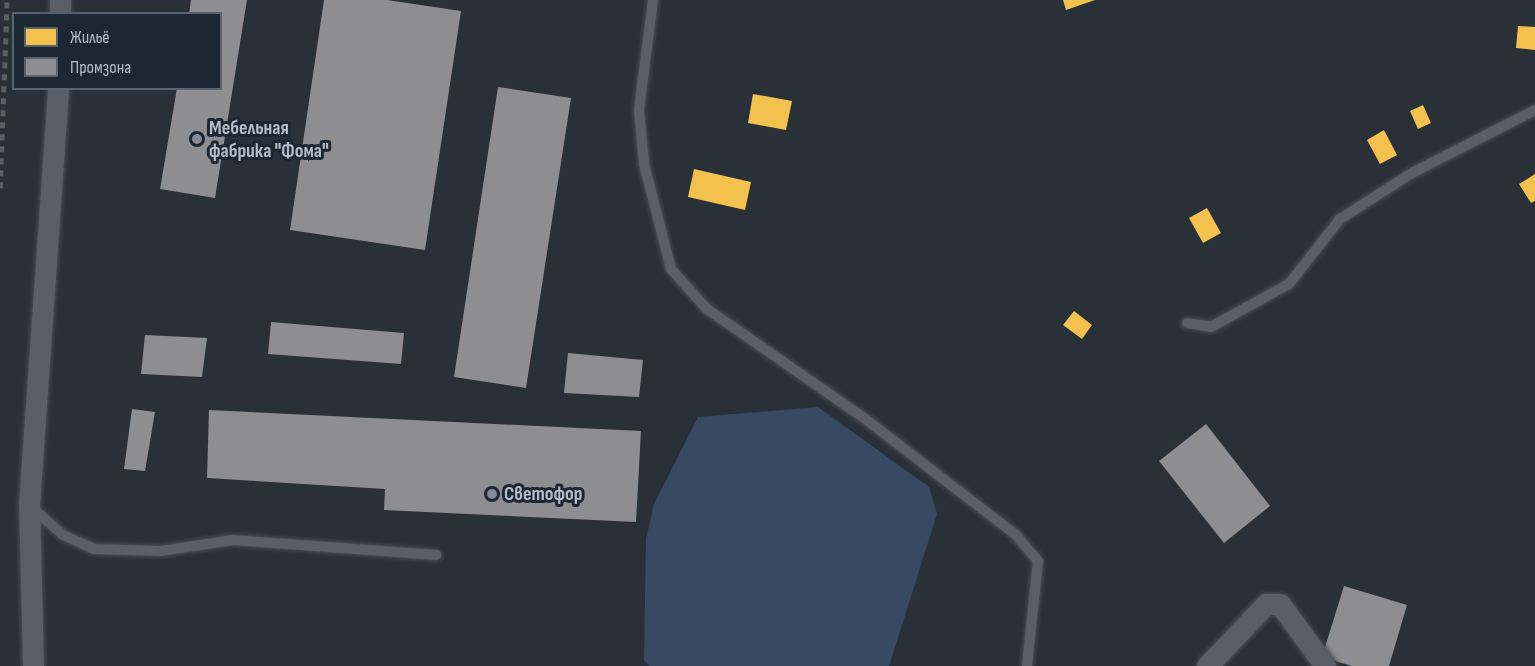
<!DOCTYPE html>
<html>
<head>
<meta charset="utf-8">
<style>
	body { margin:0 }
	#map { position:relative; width:1535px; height:666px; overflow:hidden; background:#2a3038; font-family:"Sofia Sans Condensed",sans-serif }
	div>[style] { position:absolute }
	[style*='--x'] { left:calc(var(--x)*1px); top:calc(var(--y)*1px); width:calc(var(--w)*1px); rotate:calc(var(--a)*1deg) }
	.water>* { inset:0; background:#384963 }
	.homes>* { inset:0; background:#f2c14e }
	.industry>* { inset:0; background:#8d8d92 }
	.roads { filter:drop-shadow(0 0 2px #484c53) drop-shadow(0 0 2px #484c53) }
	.service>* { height:10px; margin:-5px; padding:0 5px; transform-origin:5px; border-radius:5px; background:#5a5e66 }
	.minor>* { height:21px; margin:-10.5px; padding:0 10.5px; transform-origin:10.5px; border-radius:10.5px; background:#5a5e66 }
	.rail>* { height:4.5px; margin-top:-2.25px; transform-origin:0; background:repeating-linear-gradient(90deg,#595d64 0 6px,transparent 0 12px) }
	.dots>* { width:16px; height:16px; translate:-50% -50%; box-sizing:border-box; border:3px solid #1d2633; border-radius:50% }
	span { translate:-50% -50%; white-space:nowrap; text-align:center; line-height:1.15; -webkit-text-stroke:6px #1d2633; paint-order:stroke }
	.poi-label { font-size:20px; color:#b4bcc9; font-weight:700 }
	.left { translate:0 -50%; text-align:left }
	.legend { position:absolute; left:12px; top:12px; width:210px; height:78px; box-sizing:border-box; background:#1d2633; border:2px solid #59626f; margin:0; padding:8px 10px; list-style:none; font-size:18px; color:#b4bcc9 }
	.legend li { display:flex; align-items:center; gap:12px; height:30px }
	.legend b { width:30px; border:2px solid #59626f }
</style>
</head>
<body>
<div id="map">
	<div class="water">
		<i style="clip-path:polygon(818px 407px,929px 487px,937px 514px,889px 666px,650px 666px,644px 660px,646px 539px,654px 504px,698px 417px)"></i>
	</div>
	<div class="homes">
		<i style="clip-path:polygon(1063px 0,1095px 0,1066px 10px)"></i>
		<i style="clip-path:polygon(1518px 26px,1535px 27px,1535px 50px,1516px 48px)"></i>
		<i style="clip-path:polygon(753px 94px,792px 101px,786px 130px,748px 123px)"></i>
		<i style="clip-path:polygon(1423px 105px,1431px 123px,1418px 129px,1410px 111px)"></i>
		<i style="clip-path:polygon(1384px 130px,1397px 155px,1380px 164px,1367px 140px)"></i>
		<i style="clip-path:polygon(694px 169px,751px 182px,745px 210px,688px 197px)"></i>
		<i style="clip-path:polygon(1535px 174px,1535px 201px,1531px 203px,1519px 184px)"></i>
		<i style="clip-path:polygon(1207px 208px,1221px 233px,1203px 243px,1189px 218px)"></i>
		<i style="clip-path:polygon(1074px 311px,1092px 325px,1082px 339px,1063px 325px)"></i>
	</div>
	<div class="industry">
		<i style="clip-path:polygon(191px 0,247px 0,215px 198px,160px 189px,177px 88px,220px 88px,220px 14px,189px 14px)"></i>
		<i style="clip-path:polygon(324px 0,387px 0,461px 11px,425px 250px,290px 230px)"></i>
		<i style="clip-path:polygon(498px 87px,571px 98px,526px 388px,454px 377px)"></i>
		<i style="clip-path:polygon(271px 322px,404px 333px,401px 364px,268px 354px)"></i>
		<i style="clip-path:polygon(145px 335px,207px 338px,202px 377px,141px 374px)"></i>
		<i style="clip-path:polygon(568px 353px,643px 360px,639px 397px,564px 393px)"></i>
		<i style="clip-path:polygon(132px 409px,155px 412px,145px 471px,124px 469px)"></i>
		<i style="clip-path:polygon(209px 410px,641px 431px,636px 522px,384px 510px,385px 489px,207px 478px)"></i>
		<i style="clip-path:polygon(1206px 424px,1270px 506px,1224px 543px,1159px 461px)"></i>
		<i style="clip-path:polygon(1344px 586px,1407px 605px,1389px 666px,1352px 666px,1322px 657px)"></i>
	</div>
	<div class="roads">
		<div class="service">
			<i style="--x:653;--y:0;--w:111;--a:97.3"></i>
			<i style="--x:639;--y:110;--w:54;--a:84.7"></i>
			<i style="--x:644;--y:164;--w:108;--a:75.6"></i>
			<i style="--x:671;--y:269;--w:54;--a:48"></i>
			<i style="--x:707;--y:309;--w:196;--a:34.8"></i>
			<i style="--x:868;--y:421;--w:187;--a:37.6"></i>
			<i style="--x:1016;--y:535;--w:34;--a:50"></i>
			<i style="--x:1038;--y:561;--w:106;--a:96"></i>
			<i style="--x:1187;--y:323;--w:24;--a:9"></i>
			<i style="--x:1211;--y:327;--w:89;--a:-28.9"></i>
			<i style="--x:1289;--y:284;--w:83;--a:-51.9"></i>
			<i style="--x:1340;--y:219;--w:85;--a:-32.6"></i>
			<i style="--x:1412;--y:173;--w:138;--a:-27.1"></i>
			<i style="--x:29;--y:505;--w:45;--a:41.4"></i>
			<i style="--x:63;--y:535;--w:34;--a:24"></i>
			<i style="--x:94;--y:549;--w:67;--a:1.7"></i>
			<i style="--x:161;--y:551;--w:73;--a:-8.7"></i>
			<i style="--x:233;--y:540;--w:204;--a:4.2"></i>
		</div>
		<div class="minor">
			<i style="--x:60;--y:14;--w:14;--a:-90"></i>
			<i style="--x:33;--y:666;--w:161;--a:-91.4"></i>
			<i style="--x:29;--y:505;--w:418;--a:-86"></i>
			<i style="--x:1207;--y:666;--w:86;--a:-46.4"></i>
			<i style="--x:1266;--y:604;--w:14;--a:0"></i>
			<i style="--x:1280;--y:604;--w:77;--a:54"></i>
		</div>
	</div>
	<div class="rail">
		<i style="--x:0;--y:188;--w:188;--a:-87.9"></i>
	</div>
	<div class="dots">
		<i style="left:197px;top:139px;background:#848b96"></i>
		<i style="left:492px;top:494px;background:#848b96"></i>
	</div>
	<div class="poi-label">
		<span class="left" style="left:209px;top:140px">Мебельная<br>фабрика "Фома"</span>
		<span class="left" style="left:504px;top:494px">Светофор</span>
	</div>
	<ul class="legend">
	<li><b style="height:16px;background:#f2c14e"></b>Жильё</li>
	<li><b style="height:16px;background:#8d8d92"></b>Промзона</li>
	</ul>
</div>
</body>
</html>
